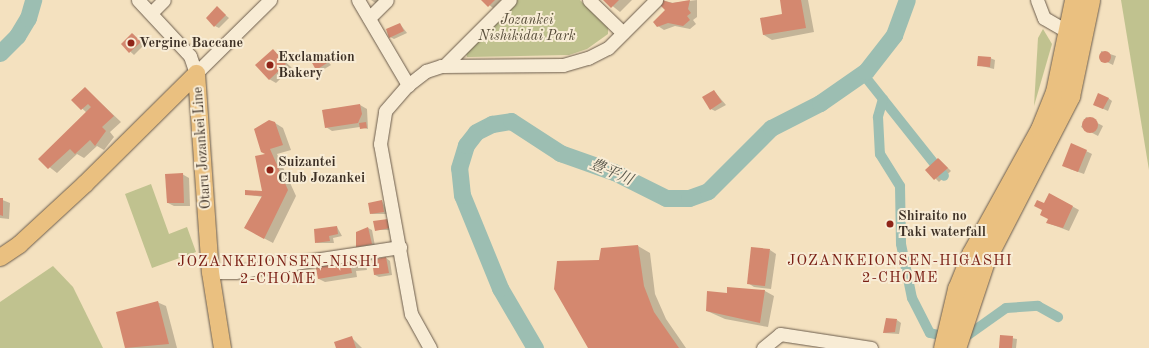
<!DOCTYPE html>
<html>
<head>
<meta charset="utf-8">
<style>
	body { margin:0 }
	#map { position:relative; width:1149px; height:348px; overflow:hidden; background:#f4e1bf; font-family:"Old Standard TT","Noto Serif JP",serif }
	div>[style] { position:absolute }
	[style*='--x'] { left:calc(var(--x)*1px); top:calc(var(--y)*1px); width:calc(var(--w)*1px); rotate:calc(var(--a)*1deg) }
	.green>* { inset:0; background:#c0c28f }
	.shadow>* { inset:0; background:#0003 }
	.canal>* { height:10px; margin:-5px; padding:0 5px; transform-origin:5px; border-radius:5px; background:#9cbeb2 }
	.river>* { height:17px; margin:-8.5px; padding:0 8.5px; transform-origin:8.5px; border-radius:8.5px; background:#9cbeb2 }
	.building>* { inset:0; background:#d4886f }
	.round { border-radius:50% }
	.roads { filter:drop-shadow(0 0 1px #6b5c4c) drop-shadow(0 0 1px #6b5c4c) }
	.minor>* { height:13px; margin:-6.5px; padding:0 6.5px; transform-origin:6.5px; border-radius:6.5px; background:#f8ecd5 }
	.major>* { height:17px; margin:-8.5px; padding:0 8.5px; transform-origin:8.5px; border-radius:8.5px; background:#eac080 }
	.highway>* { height:19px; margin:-9.5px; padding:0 9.5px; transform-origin:9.5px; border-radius:9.5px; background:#eac080 }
	.dots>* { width:11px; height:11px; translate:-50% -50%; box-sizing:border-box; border:2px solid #f8ecd5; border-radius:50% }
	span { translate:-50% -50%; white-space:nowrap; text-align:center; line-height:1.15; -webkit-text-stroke:4px #f8ecd5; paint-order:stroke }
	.park-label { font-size:14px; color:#574d3a; font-style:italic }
	.poi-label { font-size:14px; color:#3d3025; font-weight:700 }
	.left { translate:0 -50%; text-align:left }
	.street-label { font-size:14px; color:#3d3025 }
	.water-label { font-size:15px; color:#555448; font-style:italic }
	.neighbourhood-label { font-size:15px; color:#7a1f14; letter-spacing:1px }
</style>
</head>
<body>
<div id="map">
	<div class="green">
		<i style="clip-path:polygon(516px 0,580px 0,608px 28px,608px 34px,587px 49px,569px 55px,467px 57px,465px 50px)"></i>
		<i style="clip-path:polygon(1121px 0,1149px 0,1149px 170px)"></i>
		<i style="clip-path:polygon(1043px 29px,1052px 44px,1034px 106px,1038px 38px)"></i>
		<i style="clip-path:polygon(151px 184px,169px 234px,187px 227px,196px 252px,152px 268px,125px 194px)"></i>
		<i style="clip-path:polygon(53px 266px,73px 287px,103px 348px,0 348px,0 302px)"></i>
	</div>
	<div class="shadow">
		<i style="clip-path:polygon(371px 0,386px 0,380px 6px)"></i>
		<i style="clip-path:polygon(483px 0,501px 0,493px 8px)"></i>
		<i style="clip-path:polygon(605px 0,632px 0,620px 12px)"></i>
		<i style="clip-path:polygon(662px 0,673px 3px,697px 0,697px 17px,693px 20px,696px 24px,690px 29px,675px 26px,664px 30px,658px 26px,666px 10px,659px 3px)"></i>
		<i style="clip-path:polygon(781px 0,808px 0,814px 32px,772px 40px,764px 35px,761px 19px,783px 15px)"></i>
		<i style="clip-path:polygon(217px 8px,229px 18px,219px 28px,215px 26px)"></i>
		<i style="clip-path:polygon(400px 24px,407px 33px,394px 39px,390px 37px)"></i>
		<i style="clip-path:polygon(133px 34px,144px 45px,134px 55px,122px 44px)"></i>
		<i style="clip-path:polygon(273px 50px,292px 68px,276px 83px,269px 79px)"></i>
		<i style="clip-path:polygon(1101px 51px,1116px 56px,1113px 65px,1101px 59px)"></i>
		<i style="clip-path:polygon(321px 54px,331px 65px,321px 71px,317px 69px)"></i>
		<i style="clip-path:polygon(990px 58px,995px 60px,994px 69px,978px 65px)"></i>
		<i style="clip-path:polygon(85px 88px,121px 122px,110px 132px,114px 137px,104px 150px,97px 146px,84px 158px,77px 154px,57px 173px,39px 159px,87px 113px,73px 100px)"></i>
		<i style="clip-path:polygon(714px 91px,726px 105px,715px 111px,711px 109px)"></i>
		<i style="clip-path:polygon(1108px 98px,1112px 101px,1108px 111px,1099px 107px)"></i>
		<i style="clip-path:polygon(360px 105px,367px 109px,368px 129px,360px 127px,332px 131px,326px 127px,323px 110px)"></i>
		<i style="clip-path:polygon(1086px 117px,1103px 126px,1098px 136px,1081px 127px)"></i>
		<i style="clip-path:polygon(275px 123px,283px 128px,291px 150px,277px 154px,296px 196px,273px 243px,254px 233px,263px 197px,246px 194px,262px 192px)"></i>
		<i style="clip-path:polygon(1086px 151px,1092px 154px,1084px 174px,1070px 169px)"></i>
		<i style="clip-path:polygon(939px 159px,951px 171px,939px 182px,927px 170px)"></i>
		<i style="clip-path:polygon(182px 174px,189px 178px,190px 206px,174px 206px,168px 203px)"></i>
		<i style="clip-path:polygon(1050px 194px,1079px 210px,1069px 231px,1048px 223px,1049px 219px,1043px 210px)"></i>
		<i style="clip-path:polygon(0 199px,10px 203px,9px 219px,0 218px)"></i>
		<i style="clip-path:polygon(382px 201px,388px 214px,371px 214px)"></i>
		<i style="clip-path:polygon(388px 220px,393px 230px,376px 230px)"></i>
		<i style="clip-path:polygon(337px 227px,342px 236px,333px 238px,334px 243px,316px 243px)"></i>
		<i style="clip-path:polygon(368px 228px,372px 230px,375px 246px,361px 249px,357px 247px,357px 233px)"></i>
		<i style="clip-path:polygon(638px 246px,650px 253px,655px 294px,666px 319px,686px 348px,589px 348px,555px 289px,600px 261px)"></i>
		<i style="clip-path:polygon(770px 250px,776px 254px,771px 289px,754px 287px,748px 283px)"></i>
		<i style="clip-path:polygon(386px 258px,390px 261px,392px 275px,379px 277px,375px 275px,373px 261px)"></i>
		<i style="clip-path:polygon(352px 261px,366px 265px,367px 270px,356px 271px,357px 277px,325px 282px,319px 279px,317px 269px)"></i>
		<i style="clip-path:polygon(728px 288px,765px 291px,774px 296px,768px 327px,725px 319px,707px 311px,727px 294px)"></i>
		<i style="clip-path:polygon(157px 302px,166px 306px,177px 348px,126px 348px,117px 313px)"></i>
		<i style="clip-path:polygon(897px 320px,901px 323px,899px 334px,884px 333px)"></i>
		<i style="clip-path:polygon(1000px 336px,1017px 339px,1016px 348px,1000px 348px)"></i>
		<i style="clip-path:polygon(351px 337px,362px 348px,337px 348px)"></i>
	</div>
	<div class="canal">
		<i style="--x:863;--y:74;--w:130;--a:51.5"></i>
		<i style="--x:883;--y:99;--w:19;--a:106"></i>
		<i style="--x:878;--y:117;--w:37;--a:87"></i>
		<i style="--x:880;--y:154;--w:38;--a:58"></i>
		<i style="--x:900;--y:186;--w:58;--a:89"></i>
		<i style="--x:901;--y:244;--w:55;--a:78.5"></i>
		<i style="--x:912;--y:298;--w:39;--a:63"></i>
		<i style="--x:930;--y:333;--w:32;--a:13"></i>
		<i style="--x:961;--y:340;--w:55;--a:-35.4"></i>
		<i style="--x:1006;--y:308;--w:32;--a:-4"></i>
		<i style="--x:1038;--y:306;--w:23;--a:29"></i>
	</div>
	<div class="river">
		<i style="--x:0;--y:53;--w:24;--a:-45"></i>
		<i style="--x:17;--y:36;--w:21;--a:-59"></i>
		<i style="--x:28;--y:18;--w:19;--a:-74"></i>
		<i style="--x:535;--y:348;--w:69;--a:-120.3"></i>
		<i style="--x:500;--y:288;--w:100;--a:-112.2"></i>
		<i style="--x:462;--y:195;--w:27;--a:-96"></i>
		<i style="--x:459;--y:168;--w:24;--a:-73"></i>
		<i style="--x:466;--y:145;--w:16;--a:-52"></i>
		<i style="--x:476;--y:132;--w:18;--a:-27"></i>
		<i style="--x:492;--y:124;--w:19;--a:-9"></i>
		<i style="--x:511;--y:121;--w:59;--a:33.1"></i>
		<i style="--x:560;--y:153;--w:57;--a:19.4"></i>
		<i style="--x:614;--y:172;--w:58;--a:26.6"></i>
		<i style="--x:666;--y:198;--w:23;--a:0"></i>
		<i style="--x:689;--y:198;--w:20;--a:-20"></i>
		<i style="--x:708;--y:191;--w:89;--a:-45"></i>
		<i style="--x:771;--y:128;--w:55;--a:-27"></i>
		<i style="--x:820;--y:103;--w:56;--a:-34.8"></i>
		<i style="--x:866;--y:71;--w:46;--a:-52.1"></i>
		<i style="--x:894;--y:35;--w:37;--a:-70"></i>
	</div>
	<div class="building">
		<i style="clip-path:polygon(481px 0,495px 0,488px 7px)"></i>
		<i style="clip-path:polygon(603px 0,619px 0,611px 8px)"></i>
		<i style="clip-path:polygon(661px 0,672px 3px,690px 0,688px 9px,691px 13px,687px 16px,690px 20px,683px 26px,668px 23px,657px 27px,653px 22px,665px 10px,658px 3px)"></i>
		<i style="clip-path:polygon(780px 0,801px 0,806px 28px,763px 35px,760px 18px,782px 14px)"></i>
		<i style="clip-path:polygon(217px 6px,226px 15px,214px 27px,206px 18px)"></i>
		<i style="clip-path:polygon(400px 23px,404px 31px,389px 38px,386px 29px)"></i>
		<i style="clip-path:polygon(132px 33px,141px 42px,129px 53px,121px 44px)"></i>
		<i style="clip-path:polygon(273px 49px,286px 64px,269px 80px,255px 65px)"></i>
		<i class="round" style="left:1099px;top:51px;width:12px;height:12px"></i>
		<i style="clip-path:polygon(321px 53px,327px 63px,316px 70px,311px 61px)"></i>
		<i style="clip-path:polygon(978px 56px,991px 57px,990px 67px,977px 66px)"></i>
		<i style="clip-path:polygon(85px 87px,114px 116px,102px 127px,106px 131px,95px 146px,90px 140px,75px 154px,70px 149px,48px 169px,38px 159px,91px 107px,88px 104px,81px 110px,71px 100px)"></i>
		<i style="clip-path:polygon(714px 90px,722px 102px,710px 110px,702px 97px)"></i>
		<i style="clip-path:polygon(1098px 93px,1109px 98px,1103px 109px,1093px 105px)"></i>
		<i style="clip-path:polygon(360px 104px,362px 114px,358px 123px,325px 128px,322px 110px)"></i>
		<i class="round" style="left:1082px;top:117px;width:16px;height:16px"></i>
		<i style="clip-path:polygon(269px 120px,275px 122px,283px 145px,270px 149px,288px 190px,264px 239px,244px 228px,262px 196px,245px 195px,245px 190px,262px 191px,255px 156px,265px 154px,261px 152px,254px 129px)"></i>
		<i style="clip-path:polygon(366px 122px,367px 128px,360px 129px,359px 123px)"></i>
		<i style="clip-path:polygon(1071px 143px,1087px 150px,1078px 172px,1062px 166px)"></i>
		<i style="clip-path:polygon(938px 158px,948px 168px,934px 180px,925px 170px)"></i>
		<i style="clip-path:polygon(183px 173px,184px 203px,167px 203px,165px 174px)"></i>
		<i style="clip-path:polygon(1049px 193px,1073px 206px,1063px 228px,1046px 223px,1048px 219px,1040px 215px,1042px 210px,1034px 206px,1037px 200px,1044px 203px)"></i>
		<i style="clip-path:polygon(0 198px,3px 198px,3px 216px,0 215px)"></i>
		<i style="clip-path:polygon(382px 200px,384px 212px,370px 214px,368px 203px)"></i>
		<i style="clip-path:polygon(388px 219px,390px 228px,375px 231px,373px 221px)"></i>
		<i style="clip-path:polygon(337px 226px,338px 234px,329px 236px,330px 241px,315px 243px,314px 229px)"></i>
		<i style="clip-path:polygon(368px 227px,372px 244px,356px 247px,356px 232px)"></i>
		<i style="clip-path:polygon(638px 245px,644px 286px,654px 312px,679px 348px,588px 348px,554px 289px,557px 261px,599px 260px,601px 248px)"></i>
		<i style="clip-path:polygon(751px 247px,770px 249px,765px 286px,747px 284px)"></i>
		<i style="clip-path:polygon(386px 257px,389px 273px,374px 275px,372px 260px)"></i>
		<i style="clip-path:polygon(360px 260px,361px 266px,351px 268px,352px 273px,318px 279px,316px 268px,322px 265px)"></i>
		<i style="clip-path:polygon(727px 287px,765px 290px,760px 323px,706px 311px,707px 291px,727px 293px)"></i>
		<i style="clip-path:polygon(158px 301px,169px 344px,125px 348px,116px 312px)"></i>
		<i style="clip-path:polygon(886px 318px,897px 319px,895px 332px,883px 333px)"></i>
		<i style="clip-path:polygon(1000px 335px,1013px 336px,1012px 348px,999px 348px)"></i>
		<i style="clip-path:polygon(352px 336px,356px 348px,336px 348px,334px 342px)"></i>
	</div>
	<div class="roads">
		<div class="minor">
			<i style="--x:138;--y:0;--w:76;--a:47.1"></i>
			<i style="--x:190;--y:56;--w:18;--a:71"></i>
			<i style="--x:196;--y:73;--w:104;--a:-44.6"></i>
			<i style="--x:358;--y:0;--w:99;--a:59.5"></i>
			<i style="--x:589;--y:0;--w:47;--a:44.1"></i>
			<i style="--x:1037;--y:0;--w:19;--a:69"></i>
			<i style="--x:1044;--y:18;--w:34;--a:30"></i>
			<i style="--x:151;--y:13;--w:18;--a:-45"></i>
			<i style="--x:369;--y:18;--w:25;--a:-45"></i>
			<i style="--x:444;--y:66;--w:93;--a:-45"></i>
			<i style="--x:210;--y:272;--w:25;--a:0"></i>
			<i style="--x:235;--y:272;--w:167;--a:-8.6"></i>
			<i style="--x:430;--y:348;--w:39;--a:-119"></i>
			<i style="--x:411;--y:314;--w:173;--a:-100.3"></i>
			<i style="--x:380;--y:144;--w:33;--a:-81"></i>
			<i style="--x:385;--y:111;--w:35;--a:-49"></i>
			<i style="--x:408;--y:85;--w:23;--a:-38"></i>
			<i style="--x:426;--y:71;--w:16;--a:-18"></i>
			<i style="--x:441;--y:66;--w:122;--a:-0.5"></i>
			<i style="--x:563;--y:65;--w:26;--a:-16"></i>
			<i style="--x:588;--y:58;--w:22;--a:-27"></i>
			<i style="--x:608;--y:48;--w:68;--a:-45"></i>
			<i style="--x:763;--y:348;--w:22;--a:-39"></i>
			<i style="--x:780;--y:334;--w:92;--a:8.7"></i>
		</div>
		<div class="major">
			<i style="--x:196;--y:73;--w:199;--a:86"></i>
			<i style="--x:210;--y:272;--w:77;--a:81"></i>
			<i style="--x:0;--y:257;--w:23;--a:-34"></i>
			<i style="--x:19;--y:244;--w:90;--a:-42.7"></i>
			<i style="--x:85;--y:183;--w:156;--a:-44.7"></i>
		</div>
		<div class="highway">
			<i style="--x:943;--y:348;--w:61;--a:-76.7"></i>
			<i style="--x:957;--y:289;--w:38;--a:-68"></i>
			<i style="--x:971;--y:254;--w:143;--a:-61.1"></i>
			<i style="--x:1040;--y:129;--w:40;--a:-68"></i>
			<i style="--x:1055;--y:92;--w:94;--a:-78.3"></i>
			<i style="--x:956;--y:348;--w:92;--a:-71.6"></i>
			<i style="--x:985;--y:261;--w:186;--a:-62.7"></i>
			<i style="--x:1070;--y:96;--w:98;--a:-78.2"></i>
		</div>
	</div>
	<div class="dots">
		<i style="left:131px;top:43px;background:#8f2418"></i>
		<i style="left:270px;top:65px;background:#8f2418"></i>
		<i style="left:270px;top:170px;background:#8f2418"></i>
		<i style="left:890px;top:224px;background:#8f2418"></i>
	</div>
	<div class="park-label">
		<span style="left:527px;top:28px">Jozankei<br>Nishikidai Park</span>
	</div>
	<div class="poi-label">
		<span class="left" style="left:139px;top:43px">Vergine Baccane</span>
		<span class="left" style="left:278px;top:65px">Exclamation<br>Bakery</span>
		<span class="left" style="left:278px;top:170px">Suizantei<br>Club Jozankei</span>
		<span class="left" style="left:898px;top:224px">Shiraito no<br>Taki waterfall</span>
	</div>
	<div class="street-label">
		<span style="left:202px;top:148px;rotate:-94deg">Otaru Jozankei Line</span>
	</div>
	<div class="water-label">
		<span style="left:611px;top:173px;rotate:23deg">豊平川</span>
	</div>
	<div class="neighbourhood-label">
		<span style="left:900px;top:270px">JOZANKEIONSEN-HIGASHI<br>2-CHOME</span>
		<span style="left:278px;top:271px">JOZANKEIONSEN-NISHI<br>2-CHOME</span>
	</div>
</div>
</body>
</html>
